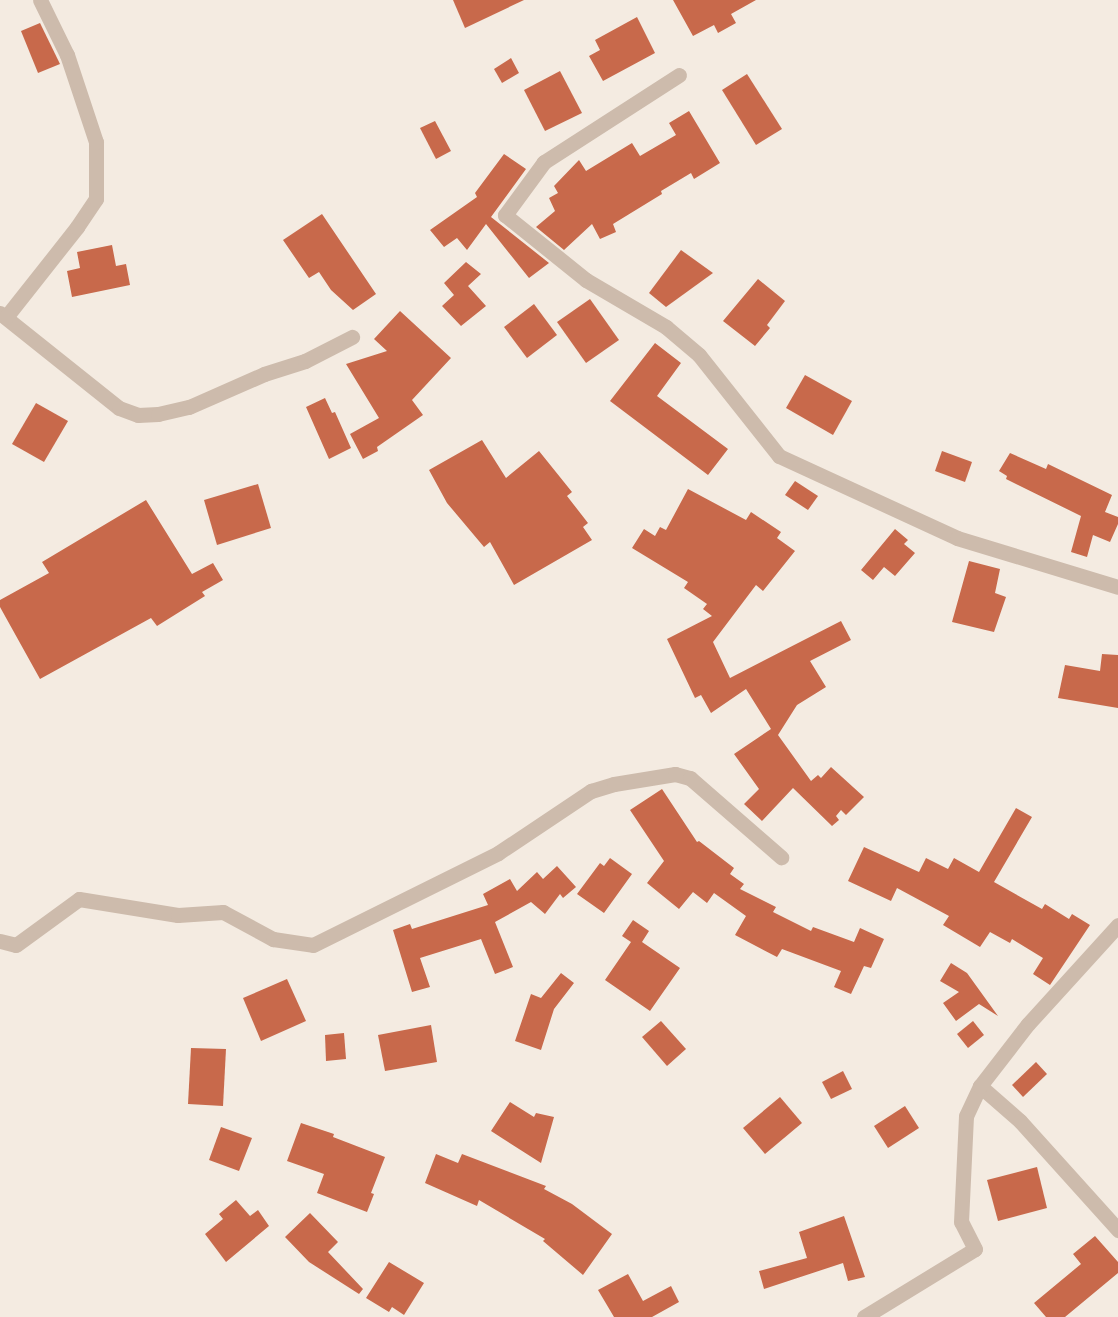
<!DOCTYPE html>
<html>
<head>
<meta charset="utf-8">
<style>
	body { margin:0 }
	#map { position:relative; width:1118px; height:1317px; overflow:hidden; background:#f4ebe1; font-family:"Golos Text",sans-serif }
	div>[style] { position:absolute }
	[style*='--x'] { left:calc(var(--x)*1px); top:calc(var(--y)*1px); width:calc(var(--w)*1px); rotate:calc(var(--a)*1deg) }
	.building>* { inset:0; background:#c8694b }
	.street>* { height:15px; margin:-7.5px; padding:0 7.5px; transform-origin:7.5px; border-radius:7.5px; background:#cdbbac }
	span { translate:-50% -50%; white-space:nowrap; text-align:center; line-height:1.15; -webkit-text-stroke:5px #fbf5ee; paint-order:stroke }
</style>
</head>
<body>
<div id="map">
	<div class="building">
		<i style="clip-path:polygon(453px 0,524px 0,465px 28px)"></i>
		<i style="clip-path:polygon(673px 0,756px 0,731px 14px,736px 23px,718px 33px,714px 25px,693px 36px)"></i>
		<i style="clip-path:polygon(637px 17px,655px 53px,603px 81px,589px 56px,600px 50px,595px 40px)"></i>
		<i style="clip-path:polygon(40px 23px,60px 64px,38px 73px,21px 31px)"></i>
		<i style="clip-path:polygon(511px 58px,519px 73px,502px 83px,494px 69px)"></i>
		<i style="clip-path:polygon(560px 71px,582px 113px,545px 131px,524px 90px)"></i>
		<i style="clip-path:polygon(747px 74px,782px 129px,756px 145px,722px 90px)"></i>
		<i style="clip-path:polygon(689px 111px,720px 163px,694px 179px,691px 173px,661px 191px,662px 194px,613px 224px,616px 232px,600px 239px,592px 224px,564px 250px,536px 227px,555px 211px,549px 198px,558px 193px,554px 186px,579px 160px,586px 171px,632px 143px,640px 156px,676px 135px,669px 123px)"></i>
		<i style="clip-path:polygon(435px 121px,451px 151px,436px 159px,420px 128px)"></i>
		<i style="clip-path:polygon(504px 154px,526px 169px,491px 217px,549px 263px,529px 278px,486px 224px,467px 250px,457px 238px,444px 247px,430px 230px,477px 197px,475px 193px)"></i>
		<i style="clip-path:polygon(322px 214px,376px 294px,353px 310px,331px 290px,319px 272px,309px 278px,283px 240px)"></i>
		<i style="clip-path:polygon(112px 245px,116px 266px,126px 264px,130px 285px,72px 297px,67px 271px,80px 268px,77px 252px)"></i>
		<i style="clip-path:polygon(681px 250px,713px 273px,666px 307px,649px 293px)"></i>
		<i style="clip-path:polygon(466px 262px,481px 274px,468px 286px,486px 306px,461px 326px,442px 306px,454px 295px,444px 283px)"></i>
		<i style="clip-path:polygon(758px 279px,785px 301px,767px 325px,770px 328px,755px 346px,723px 321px)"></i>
		<i style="clip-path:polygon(590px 299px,619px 340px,586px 363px,557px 322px)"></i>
		<i style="clip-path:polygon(534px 304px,557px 335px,527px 358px,504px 327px)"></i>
		<i style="clip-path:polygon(400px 311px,451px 358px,412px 400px,423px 415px,377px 447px,378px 451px,363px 459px,350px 434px,379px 418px,346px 364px,387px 351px,374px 339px)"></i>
		<i style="clip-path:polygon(655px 343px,681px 363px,657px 396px,728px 449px,708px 475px,610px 401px)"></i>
		<i style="clip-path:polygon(805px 375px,852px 401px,833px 435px,786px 408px)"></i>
		<i style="clip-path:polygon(325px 398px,332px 413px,335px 412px,351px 448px,329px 459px,306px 407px)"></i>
		<i style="clip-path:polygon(36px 403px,68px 421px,44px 462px,12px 444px)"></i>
		<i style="clip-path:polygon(482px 440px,506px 478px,539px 451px,572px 492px,567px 496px,588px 523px,583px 527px,592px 540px,514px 585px,490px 542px,484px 547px,447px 503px,429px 470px)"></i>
		<i style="clip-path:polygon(942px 451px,972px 462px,965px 482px,935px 471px)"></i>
		<i style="clip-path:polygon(1010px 453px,1046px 469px,1048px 464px,1112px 495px,1105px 512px,1118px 517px,1118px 524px,1110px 542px,1093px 535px,1087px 557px,1071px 552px,1081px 516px,1006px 479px,1007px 476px,999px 471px)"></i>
		<i style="clip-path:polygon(795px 481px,818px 496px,808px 510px,785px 495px)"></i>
		<i style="clip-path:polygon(258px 484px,271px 528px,217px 545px,204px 500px)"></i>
		<i style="clip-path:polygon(688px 489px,746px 520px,751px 512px,781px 532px,777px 538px,795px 551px,763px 591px,756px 585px,713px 642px,730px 678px,841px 621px,851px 640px,810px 661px,826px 687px,797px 705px,778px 735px,811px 781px,818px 775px,821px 778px,831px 767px,864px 797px,846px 815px,841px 810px,836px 816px,839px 820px,832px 826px,793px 788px,762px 821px,744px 804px,759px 789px,734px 754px,771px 729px,746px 689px,711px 713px,701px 695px,695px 698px,667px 639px,712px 616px,703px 609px,707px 604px,684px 588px,688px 582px,632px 548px,644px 529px,655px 536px,660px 527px,666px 530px)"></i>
		<i style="clip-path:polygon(146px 500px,192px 574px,213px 563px,223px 580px,202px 592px,205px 596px,157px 626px,151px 618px,40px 679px,0 607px,0 600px,49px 573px,42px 562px)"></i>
		<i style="clip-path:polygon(895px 529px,908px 540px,904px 544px,915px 553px,895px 576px,884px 567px,873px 580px,861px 570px)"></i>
		<i style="clip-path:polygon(969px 561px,1000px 569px,995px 593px,1006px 597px,994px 632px,952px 622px)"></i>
		<i style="clip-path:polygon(1102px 654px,1118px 655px,1118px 708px,1058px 698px,1065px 665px,1100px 671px)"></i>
		<i style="clip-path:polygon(662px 789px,697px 842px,699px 841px,734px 868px,730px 874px,744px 884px,740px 889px,776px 907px,773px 912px,811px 931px,813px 927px,854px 942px,860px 928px,884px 939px,871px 968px,864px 966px,851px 994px,834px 987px,841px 971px,782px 949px,777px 957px,735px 935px,746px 916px,714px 893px,707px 903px,693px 892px,679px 909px,647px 883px,664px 861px,630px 810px)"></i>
		<i style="clip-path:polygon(1016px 808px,1032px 817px,994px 882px,1042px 909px,1045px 904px,1069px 919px,1072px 914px,1090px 925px,1050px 985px,1033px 974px,1043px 958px,1012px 939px,1010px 943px,990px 932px,980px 947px,943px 925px,949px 916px,897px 888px,891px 901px,848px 881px,864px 847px,919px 872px,926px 858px,948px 869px,954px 858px,979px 872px)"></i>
		<i style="clip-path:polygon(610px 858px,632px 874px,604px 913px,577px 894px,600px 863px,604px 866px)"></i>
		<i style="clip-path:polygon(557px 866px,576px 887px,563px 898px,560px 894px,545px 914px,531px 902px,495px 922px,513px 967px,495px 974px,481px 939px,420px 958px,430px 987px,412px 992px,393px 930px,410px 924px,412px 929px,488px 905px,483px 894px,510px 879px,517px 891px,537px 872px,543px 879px)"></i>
		<i style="clip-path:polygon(633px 920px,649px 931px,642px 942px,680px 968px,650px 1011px,605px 980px,631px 942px,622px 936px)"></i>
		<i style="clip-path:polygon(951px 963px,967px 973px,998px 1016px,979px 1004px,956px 1021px,943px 1003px,959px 992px,940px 981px)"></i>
		<i style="clip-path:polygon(561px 973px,574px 983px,554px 1009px,541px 1050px,515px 1041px,531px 994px,541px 998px)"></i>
		<i style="clip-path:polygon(287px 979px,306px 1021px,261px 1041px,243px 998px)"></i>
		<i style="clip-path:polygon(661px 1021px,686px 1049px,667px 1066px,642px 1037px)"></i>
		<i style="clip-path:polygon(973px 1021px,984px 1035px,968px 1048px,957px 1034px)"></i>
		<i style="clip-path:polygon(431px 1025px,437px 1062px,385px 1071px,378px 1035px)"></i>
		<i style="clip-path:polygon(344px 1033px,346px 1059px,326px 1061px,325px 1035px)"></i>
		<i style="clip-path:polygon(191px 1048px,226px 1049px,223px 1106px,188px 1104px)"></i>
		<i style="clip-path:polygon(1036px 1062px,1047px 1074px,1023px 1097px,1012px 1085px)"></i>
		<i style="clip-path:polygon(843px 1071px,852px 1089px,831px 1099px,822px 1082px)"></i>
		<i style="clip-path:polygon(780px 1097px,802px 1123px,765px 1154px,743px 1128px)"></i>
		<i style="clip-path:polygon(510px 1102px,534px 1117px,536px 1113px,554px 1117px,541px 1163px,491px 1131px)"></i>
		<i style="clip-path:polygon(905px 1106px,919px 1128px,888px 1148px,874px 1126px)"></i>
		<i style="clip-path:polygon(301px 1123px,334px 1134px,333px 1137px,385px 1157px,371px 1193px,374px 1194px,367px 1212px,317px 1193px,324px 1174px,287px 1161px)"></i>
		<i style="clip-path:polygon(221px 1127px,252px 1138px,239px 1171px,209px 1160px)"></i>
		<i style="clip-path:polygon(436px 1154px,458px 1163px,462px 1154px,546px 1186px,544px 1189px,572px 1204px,612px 1234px,583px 1275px,543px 1241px,545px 1239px,479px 1200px,477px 1206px,425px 1183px)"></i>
		<i style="clip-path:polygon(1037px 1167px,1047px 1208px,998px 1221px,987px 1180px)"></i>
		<i style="clip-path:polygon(236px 1200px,250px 1216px,258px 1210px,269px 1226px,226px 1262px,205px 1234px,223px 1219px,219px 1214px)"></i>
		<i style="clip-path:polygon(310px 1213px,338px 1242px,328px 1252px,363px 1289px,359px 1294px,309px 1262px,285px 1237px)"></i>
		<i style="clip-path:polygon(844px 1216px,865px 1277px,848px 1281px,843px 1263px,764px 1289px,759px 1271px,807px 1258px,799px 1232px)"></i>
		<i style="clip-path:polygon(1095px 1236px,1118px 1262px,1118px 1273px,1065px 1317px,1046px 1317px,1034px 1303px,1081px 1264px,1073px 1254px)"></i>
		<i style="clip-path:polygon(389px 1262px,424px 1283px,404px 1315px,392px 1307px,389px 1312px,366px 1298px)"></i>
		<i style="clip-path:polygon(628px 1274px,643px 1301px,671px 1286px,679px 1302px,652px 1317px,614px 1317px,598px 1290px)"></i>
	</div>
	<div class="street">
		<i style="--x:679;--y:75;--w:161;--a:147.2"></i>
		<i style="--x:544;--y:162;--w:66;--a:126.3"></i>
		<i style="--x:505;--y:215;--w:104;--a:38.7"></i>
		<i style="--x:586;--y:280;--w:93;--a:30.4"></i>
		<i style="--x:666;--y:327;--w:43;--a:40.3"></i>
		<i style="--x:699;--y:355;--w:129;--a:51.6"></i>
		<i style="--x:779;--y:456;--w:196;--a:24.7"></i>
		<i style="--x:957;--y:538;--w:168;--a:16.9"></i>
		<i style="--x:0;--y:313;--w:152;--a:38.6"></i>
		<i style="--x:119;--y:408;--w:20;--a:20"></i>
		<i style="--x:138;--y:415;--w:20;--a:-3"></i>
		<i style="--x:158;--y:414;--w:32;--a:-13"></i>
		<i style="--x:189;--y:407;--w:82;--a:-23.7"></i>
		<i style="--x:264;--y:374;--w:43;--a:-17.6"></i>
		<i style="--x:305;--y:361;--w:53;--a:-27.1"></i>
		<i style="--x:6;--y:317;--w:115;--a:-51.7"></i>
		<i style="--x:77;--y:227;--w:34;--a:-56"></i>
		<i style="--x:96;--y:199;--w:57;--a:-90"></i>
		<i style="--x:96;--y:142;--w:92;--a:-108.4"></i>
		<i style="--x:67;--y:55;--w:61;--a:-116.1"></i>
		<i style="--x:0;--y:941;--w:16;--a:14"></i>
		<i style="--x:16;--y:945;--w:78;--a:-36.1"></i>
		<i style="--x:79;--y:899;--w:100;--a:9.2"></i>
		<i style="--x:178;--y:915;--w:45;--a:-3.8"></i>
		<i style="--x:223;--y:912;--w:57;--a:28.4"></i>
		<i style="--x:273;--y:939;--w:40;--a:8.5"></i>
		<i style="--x:313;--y:945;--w:207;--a:-26.4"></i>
		<i style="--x:498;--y:853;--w:112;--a:-33.7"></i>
		<i style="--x:591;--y:791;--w:24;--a:-17"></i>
		<i style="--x:614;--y:784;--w:62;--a:-9.3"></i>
		<i style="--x:675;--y:774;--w:16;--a:15"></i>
		<i style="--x:690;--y:778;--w:121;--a:41"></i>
		<i style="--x:980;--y:1086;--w:53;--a:41.2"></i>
		<i style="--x:1020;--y:1121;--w:147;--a:48"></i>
		<i style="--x:864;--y:1317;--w:130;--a:-31.5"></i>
		<i style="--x:975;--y:1249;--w:30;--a:-117"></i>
		<i style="--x:961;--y:1222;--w:106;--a:-87.3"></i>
		<i style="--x:966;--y:1116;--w:33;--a:-65"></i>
		<i style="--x:980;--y:1086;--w:78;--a:-52.3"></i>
		<i style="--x:1028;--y:1024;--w:134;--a:-47.7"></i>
	</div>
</div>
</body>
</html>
